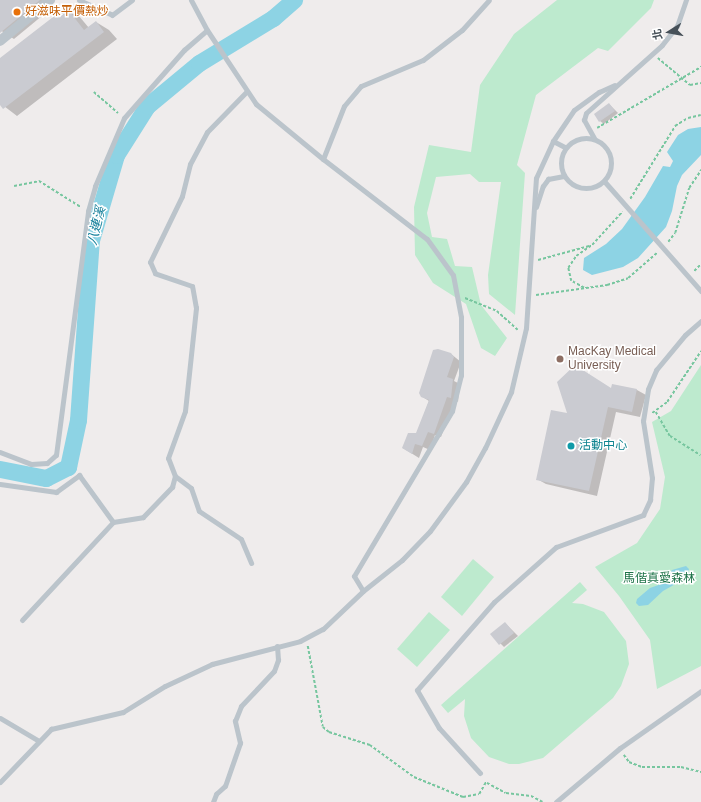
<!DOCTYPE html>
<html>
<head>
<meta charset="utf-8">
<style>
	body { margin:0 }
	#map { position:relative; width:701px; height:802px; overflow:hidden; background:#efecec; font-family:Helvetica,"Noto Sans TC",sans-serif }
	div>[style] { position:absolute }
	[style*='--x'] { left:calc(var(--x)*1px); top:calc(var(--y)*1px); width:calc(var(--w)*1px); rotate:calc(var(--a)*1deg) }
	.green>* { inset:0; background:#bdeace }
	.water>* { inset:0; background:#8dd3e4 }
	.shadow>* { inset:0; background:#0003 }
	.river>* { height:17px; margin:-8.5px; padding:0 8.5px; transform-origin:8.5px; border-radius:8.5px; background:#8dd3e4 }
	.building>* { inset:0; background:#cacbd1 }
	.path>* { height:1.5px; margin-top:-0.75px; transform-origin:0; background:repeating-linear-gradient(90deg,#77c69f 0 3px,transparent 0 5px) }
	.service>* { height:5px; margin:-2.5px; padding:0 2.5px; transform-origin:2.5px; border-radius:2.5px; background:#bbc4cb }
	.service>.ring { margin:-2.5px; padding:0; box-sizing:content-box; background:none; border:5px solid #bbc4cb; border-radius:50% }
	.minor>* { height:10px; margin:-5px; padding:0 5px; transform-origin:5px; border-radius:5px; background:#bbc4cb }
	.service-bridge>* { height:5px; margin:-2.5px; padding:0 2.5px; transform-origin:2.5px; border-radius:2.5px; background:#bbc4cb }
	.dots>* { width:11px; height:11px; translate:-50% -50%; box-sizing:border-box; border:2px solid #fff; border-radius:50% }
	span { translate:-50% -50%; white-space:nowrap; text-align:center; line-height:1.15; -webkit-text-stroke:3px #fff; paint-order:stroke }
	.food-label { font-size:12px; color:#c56008 }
	.left { translate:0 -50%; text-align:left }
	.education-label { font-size:12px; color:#785e54 }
	.culture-label { font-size:12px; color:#0d838f }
	.park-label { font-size:12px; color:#1d7348 }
	.water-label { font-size:13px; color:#16809b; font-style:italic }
	.north { position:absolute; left:649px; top:12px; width:40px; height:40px; -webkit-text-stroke:3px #fff; paint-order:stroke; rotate:259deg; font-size:11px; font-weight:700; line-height:16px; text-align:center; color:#465058 }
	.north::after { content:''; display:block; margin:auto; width:14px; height:18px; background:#465058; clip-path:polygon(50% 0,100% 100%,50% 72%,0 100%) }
</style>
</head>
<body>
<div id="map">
	<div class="green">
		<i style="clip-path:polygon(557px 0,654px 0,651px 8px,608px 51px,598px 48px,536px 95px,517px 165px,525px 173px,515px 315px,489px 294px,488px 275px,501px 182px,479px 182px,470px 174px,436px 177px,427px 213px,432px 237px,447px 239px,455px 266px,472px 267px,481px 305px,507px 338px,495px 356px,481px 348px,466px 304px,433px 283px,415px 255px,414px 207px,429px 145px,471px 152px,480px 85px,514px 34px)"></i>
		<i style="clip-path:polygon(701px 365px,701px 666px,657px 689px,650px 640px,619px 596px,595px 567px,637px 543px,660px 509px,665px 477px,652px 422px,671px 411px)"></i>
		<i style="clip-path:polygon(473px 559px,494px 577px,462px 616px,441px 597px)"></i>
		<i style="clip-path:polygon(580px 582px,587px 590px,572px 603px,583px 604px,604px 612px,626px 641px,629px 664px,621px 686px,613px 698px,543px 758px,519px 764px,509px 764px,489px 757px,471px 738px,464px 716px,465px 699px,448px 713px,441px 705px)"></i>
		<i style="clip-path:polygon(429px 612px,450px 630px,417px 667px,397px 649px)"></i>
	</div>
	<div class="water">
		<i style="clip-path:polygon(701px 127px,701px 155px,682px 175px,677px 186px,672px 211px,666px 227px,638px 258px,623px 267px,592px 275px,583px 270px,584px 258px,606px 244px,622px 229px,645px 197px,663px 166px,670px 167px,673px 161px,667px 152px,678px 135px,688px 129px)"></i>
		<i style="clip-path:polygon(686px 566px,689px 569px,686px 578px,663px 591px,648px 605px,639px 606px,636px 603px,637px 599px,650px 588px,667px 582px,667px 576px,672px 570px)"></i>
	</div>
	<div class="shadow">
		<i style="clip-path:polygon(0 0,48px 0,54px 6px,14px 39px,0 30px)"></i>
		<i style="clip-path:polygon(66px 8px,79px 16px,89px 28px,96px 22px,109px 30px,117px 39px,17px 116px,0 103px,0 59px)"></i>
		<i style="clip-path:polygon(609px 104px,618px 113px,604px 124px,600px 121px)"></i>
		<i style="clip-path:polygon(451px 354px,461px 362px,454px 381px,460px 384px,458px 402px,455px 400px,441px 437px,435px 435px,430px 450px,423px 447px,419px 458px,403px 448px,417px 434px,429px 401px,421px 396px)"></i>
		<i style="clip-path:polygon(613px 385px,637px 390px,646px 395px,640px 417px,616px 412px,597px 496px,546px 484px,537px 479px,569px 414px,612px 389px)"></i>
		<i style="clip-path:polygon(505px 623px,518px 636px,504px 647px,492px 635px)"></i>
	</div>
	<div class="river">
		<i style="--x:0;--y:469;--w:47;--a:11.1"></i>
		<i style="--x:46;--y:478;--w:25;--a:-27"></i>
		<i style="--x:68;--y:467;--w:48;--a:-78"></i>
		<i style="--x:78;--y:420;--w:180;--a:-85.9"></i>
		<i style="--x:91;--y:240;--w:89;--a:-73.6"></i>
		<i style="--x:116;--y:155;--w:58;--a:-57.7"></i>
		<i style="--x:147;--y:106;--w:67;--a:-39.6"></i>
		<i style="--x:199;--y:63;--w:87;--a:-31.3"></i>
		<i style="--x:273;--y:18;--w:28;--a:-41"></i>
	</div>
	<div class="building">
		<i style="clip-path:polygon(0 0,40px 0,0 33px)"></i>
		<i style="clip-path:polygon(66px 7px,84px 30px,96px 21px,104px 32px,3px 109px,0 105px,0 58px)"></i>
		<i style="clip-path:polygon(609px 103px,615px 111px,599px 122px,594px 114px)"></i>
		<i style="clip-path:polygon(438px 349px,451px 353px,454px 357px,447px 377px,453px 379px,451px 398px,447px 397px,434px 434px,428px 432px,422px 446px,415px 444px,412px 454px,402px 448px,408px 433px,416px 433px,429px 400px,421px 397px,419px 393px,433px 350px)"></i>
		<i style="clip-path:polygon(575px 365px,611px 388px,612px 384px,637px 389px,632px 412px,608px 407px,589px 491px,536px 480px,551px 410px,567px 413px,557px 382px)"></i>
		<i style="clip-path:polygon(505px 622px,514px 633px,499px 645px,490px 634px)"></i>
	</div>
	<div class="path">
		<i style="--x:658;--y:58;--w:42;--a:40.2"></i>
		<i style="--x:690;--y:85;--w:11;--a:-10"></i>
		<i style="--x:94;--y:92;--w:32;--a:41"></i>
		<i style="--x:597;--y:128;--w:121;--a:-30.4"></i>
		<i style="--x:14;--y:186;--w:25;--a:-11"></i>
		<i style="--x:39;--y:181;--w:49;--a:31.8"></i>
		<i style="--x:630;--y:199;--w:86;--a:-58.3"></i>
		<i style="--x:675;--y:126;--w:15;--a:-32"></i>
		<i style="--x:688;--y:118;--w:13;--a:-13"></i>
		<i style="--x:668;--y:242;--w:11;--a:-52"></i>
		<i style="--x:675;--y:233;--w:47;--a:-72.7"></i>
		<i style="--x:689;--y:188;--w:22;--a:-56"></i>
		<i style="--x:538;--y:260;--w:53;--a:-15.4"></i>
		<i style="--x:694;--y:271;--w:10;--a:-45"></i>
		<i style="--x:584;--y:288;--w:15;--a:-152"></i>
		<i style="--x:571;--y:281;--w:13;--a:-103"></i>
		<i style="--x:568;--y:268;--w:14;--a:-56"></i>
		<i style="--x:576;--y:256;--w:19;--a:-35"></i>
		<i style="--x:592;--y:245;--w:45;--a:-47.7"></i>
		<i style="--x:536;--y:295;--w:72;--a:-8"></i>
		<i style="--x:607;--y:285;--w:22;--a:-18"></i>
		<i style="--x:628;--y:278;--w:38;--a:-41"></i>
		<i style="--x:465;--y:298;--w:35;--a:22"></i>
		<i style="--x:497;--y:311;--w:28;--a:42"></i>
		<i style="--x:656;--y:412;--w:28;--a:60"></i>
		<i style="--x:670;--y:436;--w:36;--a:32"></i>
		<i style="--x:652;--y:413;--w:19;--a:-36"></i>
		<i style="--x:667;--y:402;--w:61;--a:-56.3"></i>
		<i style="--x:308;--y:646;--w:82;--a:79.5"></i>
		<i style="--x:323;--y:727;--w:8;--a:40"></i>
		<i style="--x:329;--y:732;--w:43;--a:17.6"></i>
		<i style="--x:370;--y:745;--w:54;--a:36"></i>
		<i style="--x:414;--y:777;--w:53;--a:22.2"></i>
		<i style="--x:463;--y:797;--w:16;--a:-11"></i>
		<i style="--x:479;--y:794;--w:14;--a:-60"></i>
		<i style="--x:624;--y:755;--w:9;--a:54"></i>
		<i style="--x:629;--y:762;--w:14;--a:21"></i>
		<i style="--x:642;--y:767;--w:39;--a:0"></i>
		<i style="--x:681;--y:767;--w:21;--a:14"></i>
		<i style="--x:487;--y:783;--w:21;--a:28"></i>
		<i style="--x:506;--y:793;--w:25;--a:7"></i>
		<i style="--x:531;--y:796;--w:13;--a:27"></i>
	</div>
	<div class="service">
		<i style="--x:79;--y:0;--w:36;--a:24"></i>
		<i style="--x:112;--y:15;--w:25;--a:-37"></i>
		<i style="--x:191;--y:0;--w:34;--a:62"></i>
		<i style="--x:207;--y:30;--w:89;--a:56.5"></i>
		<i style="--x:256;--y:104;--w:87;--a:39.4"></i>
		<i style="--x:323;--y:159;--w:131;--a:37.6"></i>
		<i style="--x:427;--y:239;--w:44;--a:54.2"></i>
		<i style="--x:453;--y:275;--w:43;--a:79.2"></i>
		<i style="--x:461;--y:317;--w:58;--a:90"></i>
		<i style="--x:461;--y:375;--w:37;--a:104"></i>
		<i style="--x:452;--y:411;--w:192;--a:120.7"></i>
		<i style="--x:354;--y:576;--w:17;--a:59"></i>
		<i class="ring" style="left:561px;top:138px;width:45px;height:45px"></i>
		<i style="--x:594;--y:138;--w:21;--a:-119"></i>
		<i style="--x:584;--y:120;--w:7;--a:-74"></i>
		<i style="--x:586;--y:113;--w:102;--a:-41.8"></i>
		<i style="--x:662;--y:45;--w:24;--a:-52"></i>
		<i style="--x:677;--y:26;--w:28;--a:-71"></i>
		<i style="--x:553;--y:141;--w:13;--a:27"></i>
		<i style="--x:323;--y:159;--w:57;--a:-68.4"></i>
		<i style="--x:344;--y:106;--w:26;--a:-50"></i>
		<i style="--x:361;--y:86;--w:67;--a:-22.8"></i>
		<i style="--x:423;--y:60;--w:49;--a:-37.6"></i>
		<i style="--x:462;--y:30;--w:40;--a:-48"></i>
		<i style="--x:536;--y:207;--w:22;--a:-72"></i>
		<i style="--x:543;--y:186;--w:9;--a:-54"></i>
		<i style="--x:548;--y:179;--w:16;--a:-11"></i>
		<i style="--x:0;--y:452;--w:33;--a:21"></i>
		<i style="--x:31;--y:464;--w:16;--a:-4"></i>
		<i style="--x:47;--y:463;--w:12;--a:-42"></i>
		<i style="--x:56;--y:455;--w:246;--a:-82.5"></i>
		<i style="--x:88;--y:211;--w:26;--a:-74"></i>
		<i style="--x:95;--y:186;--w:74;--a:-66.9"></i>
		<i style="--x:124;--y:118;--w:91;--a:-48.6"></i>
		<i style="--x:184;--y:50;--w:30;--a:-41"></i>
		<i style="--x:175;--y:476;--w:20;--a:37"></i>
		<i style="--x:191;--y:488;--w:24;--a:71"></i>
		<i style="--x:199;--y:511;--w:50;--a:33.7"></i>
		<i style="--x:241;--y:539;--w:26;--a:67"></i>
		<i style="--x:0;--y:484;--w:57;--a:8.1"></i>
		<i style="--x:56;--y:492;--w:29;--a:-36"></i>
		<i style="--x:79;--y:475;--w:58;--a:54.1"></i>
		<i style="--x:22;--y:620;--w:134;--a:-47.1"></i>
		<i style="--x:113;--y:522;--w:30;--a:-9"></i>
		<i style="--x:143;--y:517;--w:42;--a:-46"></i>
		<i style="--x:172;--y:487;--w:11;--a:-75"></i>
		<i style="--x:175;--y:476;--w:19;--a:-111"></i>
		<i style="--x:168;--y:458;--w:50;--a:-70.1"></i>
		<i style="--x:185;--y:411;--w:104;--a:-83.9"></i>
		<i style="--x:196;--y:308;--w:22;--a:-100"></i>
		<i style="--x:192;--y:286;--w:39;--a:-161"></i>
		<i style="--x:155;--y:273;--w:12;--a:-114"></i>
		<i style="--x:150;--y:262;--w:73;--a:-64.1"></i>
		<i style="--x:182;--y:196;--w:33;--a:-76"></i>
		<i style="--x:190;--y:164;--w:36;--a:-62"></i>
		<i style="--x:207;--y:132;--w:57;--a:-45.7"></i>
		<i style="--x:0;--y:718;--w:45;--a:30.5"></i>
		<i style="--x:480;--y:773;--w:61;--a:-132.3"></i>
		<i style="--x:439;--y:728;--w:44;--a:-120.1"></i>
		<i style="--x:417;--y:690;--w:117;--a:-48.8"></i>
		<i style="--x:494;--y:602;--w:83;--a:-41.6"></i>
		<i style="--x:556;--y:547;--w:93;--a:-20.2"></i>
		<i style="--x:643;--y:515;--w:17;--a:-65"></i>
		<i style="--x:650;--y:500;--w:22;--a:-85"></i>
		<i style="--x:652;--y:478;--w:58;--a:-99"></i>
		<i style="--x:643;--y:421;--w:32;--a:-81"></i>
		<i style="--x:648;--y:389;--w:21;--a:-67"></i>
		<i style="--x:656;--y:370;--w:45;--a:-50.4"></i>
		<i style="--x:685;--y:335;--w:21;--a:-41"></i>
		<i style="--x:0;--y:782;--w:74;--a:-46.1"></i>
		<i style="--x:51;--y:729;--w:74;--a:-13.3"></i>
		<i style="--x:123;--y:712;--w:49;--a:-31.8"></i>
		<i style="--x:165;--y:686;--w:52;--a:-25.1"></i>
		<i style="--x:212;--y:664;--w:91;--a:-14.6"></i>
		<i style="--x:300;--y:641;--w:26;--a:-28"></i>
		<i style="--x:323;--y:629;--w:55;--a:-43.5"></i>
		<i style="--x:363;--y:591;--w:50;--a:-38.5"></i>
		<i style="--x:402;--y:560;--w:40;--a:-46"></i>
		<i style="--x:430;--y:531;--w:61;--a:-53.7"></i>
		<i style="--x:466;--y:482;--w:39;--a:-61"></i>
		<i style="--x:485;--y:448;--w:62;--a:-65.1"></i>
		<i style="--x:511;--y:392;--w:66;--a:-76.8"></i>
		<i style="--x:526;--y:328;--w:150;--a:-86.2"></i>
		<i style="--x:536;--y:178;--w:41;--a:-65.3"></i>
		<i style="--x:553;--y:141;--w:37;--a:-56"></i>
		<i style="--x:574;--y:110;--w:31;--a:-36"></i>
		<i style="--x:599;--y:92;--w:17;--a:-24"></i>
		<i style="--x:213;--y:802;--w:9;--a:-69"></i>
		<i style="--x:216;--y:794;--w:12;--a:-42"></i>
		<i style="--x:225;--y:786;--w:46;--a:-70.8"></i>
		<i style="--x:240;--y:743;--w:23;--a:-103"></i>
		<i style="--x:235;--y:721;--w:16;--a:-68"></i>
		<i style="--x:241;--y:706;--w:48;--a:-46.7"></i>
		<i style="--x:274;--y:671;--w:12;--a:-70"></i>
		<i style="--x:278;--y:660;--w:14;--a:-94"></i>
		<i style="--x:556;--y:802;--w:84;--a:-40.2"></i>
		<i style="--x:620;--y:748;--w:99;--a:-35.1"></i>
	</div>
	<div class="minor">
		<i style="--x:0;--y:41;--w:65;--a:-39.4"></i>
	</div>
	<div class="service-bridge">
		<i style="--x:604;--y:181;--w:147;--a:48.6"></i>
	</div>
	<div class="dots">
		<i style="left:17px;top:12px;background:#e8710a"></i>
		<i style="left:560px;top:359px;background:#8d6e63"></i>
		<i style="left:571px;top:446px;background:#0f9aa8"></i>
	</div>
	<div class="food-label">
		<span class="left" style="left:25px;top:12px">好滋味平價熱炒</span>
	</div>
	<div class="education-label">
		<span class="left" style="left:568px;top:359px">MacKay Medical<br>University</span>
	</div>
	<div class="culture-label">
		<span class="left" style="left:579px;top:446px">活動中心</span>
	</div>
	<div class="park-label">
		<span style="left:659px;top:579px">馬偕真愛森林</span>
	</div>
	<div class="water-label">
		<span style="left:97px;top:226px;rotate:-76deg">八連溪</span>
	</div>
	<div class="north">北</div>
</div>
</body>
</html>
